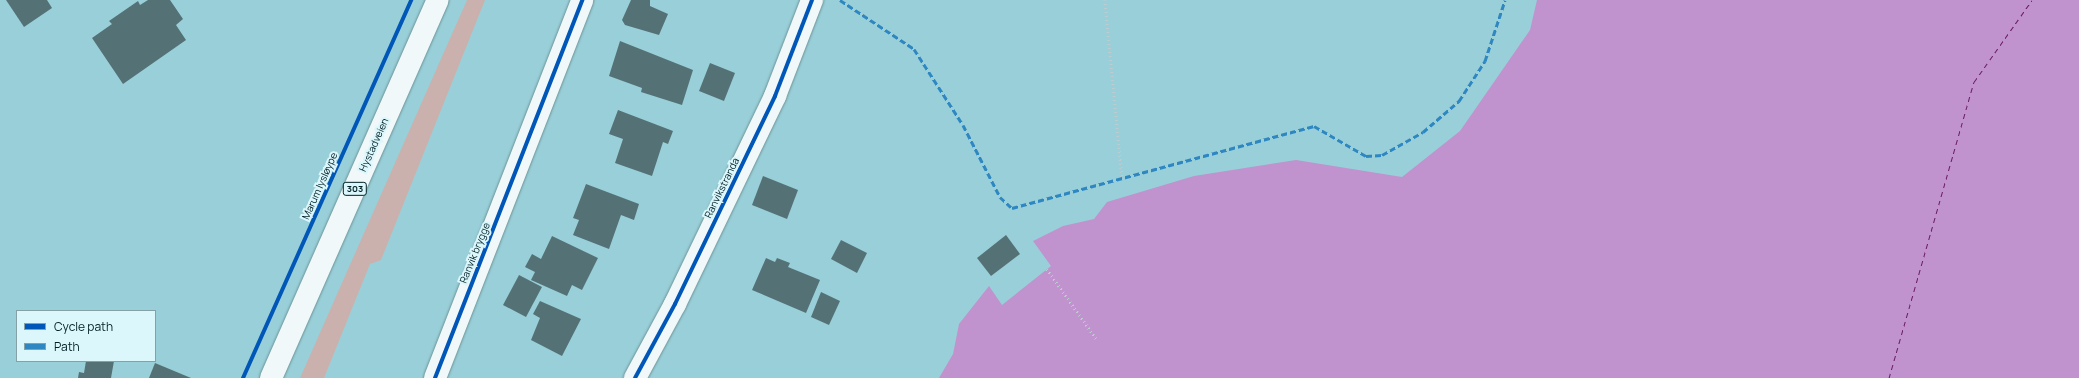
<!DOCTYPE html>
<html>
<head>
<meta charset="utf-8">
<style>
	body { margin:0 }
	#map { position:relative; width:2079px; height:378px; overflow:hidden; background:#99cfd8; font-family:Manrope,sans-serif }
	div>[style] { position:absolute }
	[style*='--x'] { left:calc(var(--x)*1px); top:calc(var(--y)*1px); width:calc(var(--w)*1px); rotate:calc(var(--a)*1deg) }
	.green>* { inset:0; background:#cab1ad }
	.water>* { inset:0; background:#c092ce }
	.ferry>* { height:1px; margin-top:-0.5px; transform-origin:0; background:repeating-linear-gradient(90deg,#6a1b66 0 5px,transparent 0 9px) }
	.building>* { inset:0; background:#547276 }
	.path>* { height:2.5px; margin-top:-1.25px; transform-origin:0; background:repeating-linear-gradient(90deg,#bcccd0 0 1px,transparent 0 4px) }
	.roads { filter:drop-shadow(0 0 1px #6b9399) drop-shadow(0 0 1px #6b9399) }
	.minor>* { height:22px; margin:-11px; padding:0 11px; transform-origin:11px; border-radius:11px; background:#f0f8f9 }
	.major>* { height:22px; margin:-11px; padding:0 11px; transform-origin:11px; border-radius:11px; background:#f0f8f9 }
	.quiet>* { height:3px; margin-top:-1.5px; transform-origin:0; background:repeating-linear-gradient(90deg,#2f87c1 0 6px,transparent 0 9px) }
	.cycleway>* { height:4px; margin:-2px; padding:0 2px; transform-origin:2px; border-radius:2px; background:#0057b8 }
	span { translate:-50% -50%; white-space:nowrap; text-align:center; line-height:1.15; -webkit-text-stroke:4px #dcf7fc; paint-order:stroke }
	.shield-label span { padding:1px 3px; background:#dcf7fc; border:1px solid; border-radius:3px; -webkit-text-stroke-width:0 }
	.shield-label { font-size:9px; color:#002025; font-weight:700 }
	.street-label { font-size:10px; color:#002025 }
	.legend { position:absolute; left:16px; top:310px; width:140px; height:52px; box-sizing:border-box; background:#dcf7fc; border:1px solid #84a1a6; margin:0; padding:5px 7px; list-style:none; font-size:12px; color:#002025 }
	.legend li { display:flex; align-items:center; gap:8px; height:20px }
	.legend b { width:20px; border:1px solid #84a1a6 }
</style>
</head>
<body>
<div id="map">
	<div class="green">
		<i style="clip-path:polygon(467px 0,485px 0,381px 260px,370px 264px,324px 378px,300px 378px)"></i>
	</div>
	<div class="water">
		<i style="clip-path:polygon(1537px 0,2079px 0,2079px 378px,939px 378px,953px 354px,959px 324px,989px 286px,1002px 305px,1051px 266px,1033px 241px,1063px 226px,1094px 219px,1107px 202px,1194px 176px,1296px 160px,1402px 177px,1460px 131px,1530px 30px)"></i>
	</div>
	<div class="ferry">
		<i style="--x:1889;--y:378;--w:308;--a:-74"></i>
		<i style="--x:1974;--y:82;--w:100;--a:-54.7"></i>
	</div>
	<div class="building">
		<i style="clip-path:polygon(6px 0,47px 0,52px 8px,24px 27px)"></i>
		<i style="clip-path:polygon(148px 0,170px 0,183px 19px,176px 25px,186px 40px,123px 84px,92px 38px,112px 24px,109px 21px,138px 1px,140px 5px)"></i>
		<i style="clip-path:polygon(631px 0,650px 0,650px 6px,668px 14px,659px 35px,625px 25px,622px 20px)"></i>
		<i style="clip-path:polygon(620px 41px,693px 70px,682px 105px,641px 92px,642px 88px,609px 76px)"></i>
		<i style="clip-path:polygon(710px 63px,735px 73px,724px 101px,699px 91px)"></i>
		<i style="clip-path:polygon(618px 110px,673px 131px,668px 144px,663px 142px,652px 176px,615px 163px,623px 139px,609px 134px)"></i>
		<i style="clip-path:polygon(763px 176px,798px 190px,787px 219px,752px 205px)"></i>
		<i style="clip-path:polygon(586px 184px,639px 204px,634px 220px,621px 215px,609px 249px,573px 235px,579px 220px,573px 218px)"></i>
		<i style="clip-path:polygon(1006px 235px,1020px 254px,991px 276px,977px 258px)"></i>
		<i style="clip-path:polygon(552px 236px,598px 258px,582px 290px,572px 285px,567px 296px,531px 280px,535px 272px,525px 267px,532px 254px,541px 259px)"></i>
		<i style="clip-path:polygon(841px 240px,867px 253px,857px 273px,831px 259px)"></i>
		<i style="clip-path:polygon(766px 258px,775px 262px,777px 258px,790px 263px,788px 267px,820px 280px,806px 313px,752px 290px)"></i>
		<i style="clip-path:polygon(519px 275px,542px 287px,526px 317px,503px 305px)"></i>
		<i style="clip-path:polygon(821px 292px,840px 301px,829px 325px,811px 317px)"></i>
		<i style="clip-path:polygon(540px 301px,581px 319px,562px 356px,531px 340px,540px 318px,533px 314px)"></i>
		<i style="clip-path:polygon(86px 361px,114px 361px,111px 378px,78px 378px,79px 372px,84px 373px)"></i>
		<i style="clip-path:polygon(155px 363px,191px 378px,149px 378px)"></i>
	</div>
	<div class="path">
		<i style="--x:1105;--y:0;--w:179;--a:84.5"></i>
		<i style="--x:1047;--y:269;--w:87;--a:54.8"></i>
	</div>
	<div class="roads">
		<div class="minor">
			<i style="--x:435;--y:378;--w:406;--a:-68.7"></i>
			<i style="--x:635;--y:378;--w:84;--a:-61.6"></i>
			<i style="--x:675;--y:304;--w:231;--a:-64.3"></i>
			<i style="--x:775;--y:96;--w:103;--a:-68.9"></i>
		</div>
		<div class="major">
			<i style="--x:271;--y:378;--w:413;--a:-66.2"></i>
		</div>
	</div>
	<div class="quiet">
		<i style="--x:840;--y:0;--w:89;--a:33.5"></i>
		<i style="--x:914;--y:49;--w:90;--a:57.2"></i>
		<i style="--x:963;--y:125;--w:81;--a:62.8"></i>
		<i style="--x:1000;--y:197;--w:16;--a:43"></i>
		<i style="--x:1012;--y:208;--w:313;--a:-15.2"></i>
		<i style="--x:1314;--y:126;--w:60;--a:30"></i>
		<i style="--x:1366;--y:156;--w:16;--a:-4"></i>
		<i style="--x:1382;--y:155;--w:47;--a:-29.3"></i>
		<i style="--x:1423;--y:132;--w:48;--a:-40.7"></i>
		<i style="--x:1459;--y:101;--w:48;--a:-57"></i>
		<i style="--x:1485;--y:61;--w:64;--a:-71.8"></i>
	</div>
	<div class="cycleway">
		<i style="--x:243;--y:378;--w:414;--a:-66"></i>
		<i style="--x:435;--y:378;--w:406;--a:-68.7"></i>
		<i style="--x:635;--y:378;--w:84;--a:-61.6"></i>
		<i style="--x:675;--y:304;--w:231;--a:-64.3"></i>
		<i style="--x:775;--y:96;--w:103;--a:-68.9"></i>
	</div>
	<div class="shield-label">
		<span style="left:355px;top:189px">303</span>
	</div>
	<div class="street-label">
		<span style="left:374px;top:145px;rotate:-66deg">Hystadveien</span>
		<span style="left:320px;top:186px;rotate:-66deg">Marum lysløype</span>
		<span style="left:722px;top:188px;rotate:-64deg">Ranvikstranda</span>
		<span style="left:475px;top:253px;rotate:-68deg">Ranvik brygge</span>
	</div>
	<ul class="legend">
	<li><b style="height:5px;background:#0057b8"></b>Cycle path</li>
	<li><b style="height:5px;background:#2f87c1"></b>Path</li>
	</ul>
</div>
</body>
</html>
